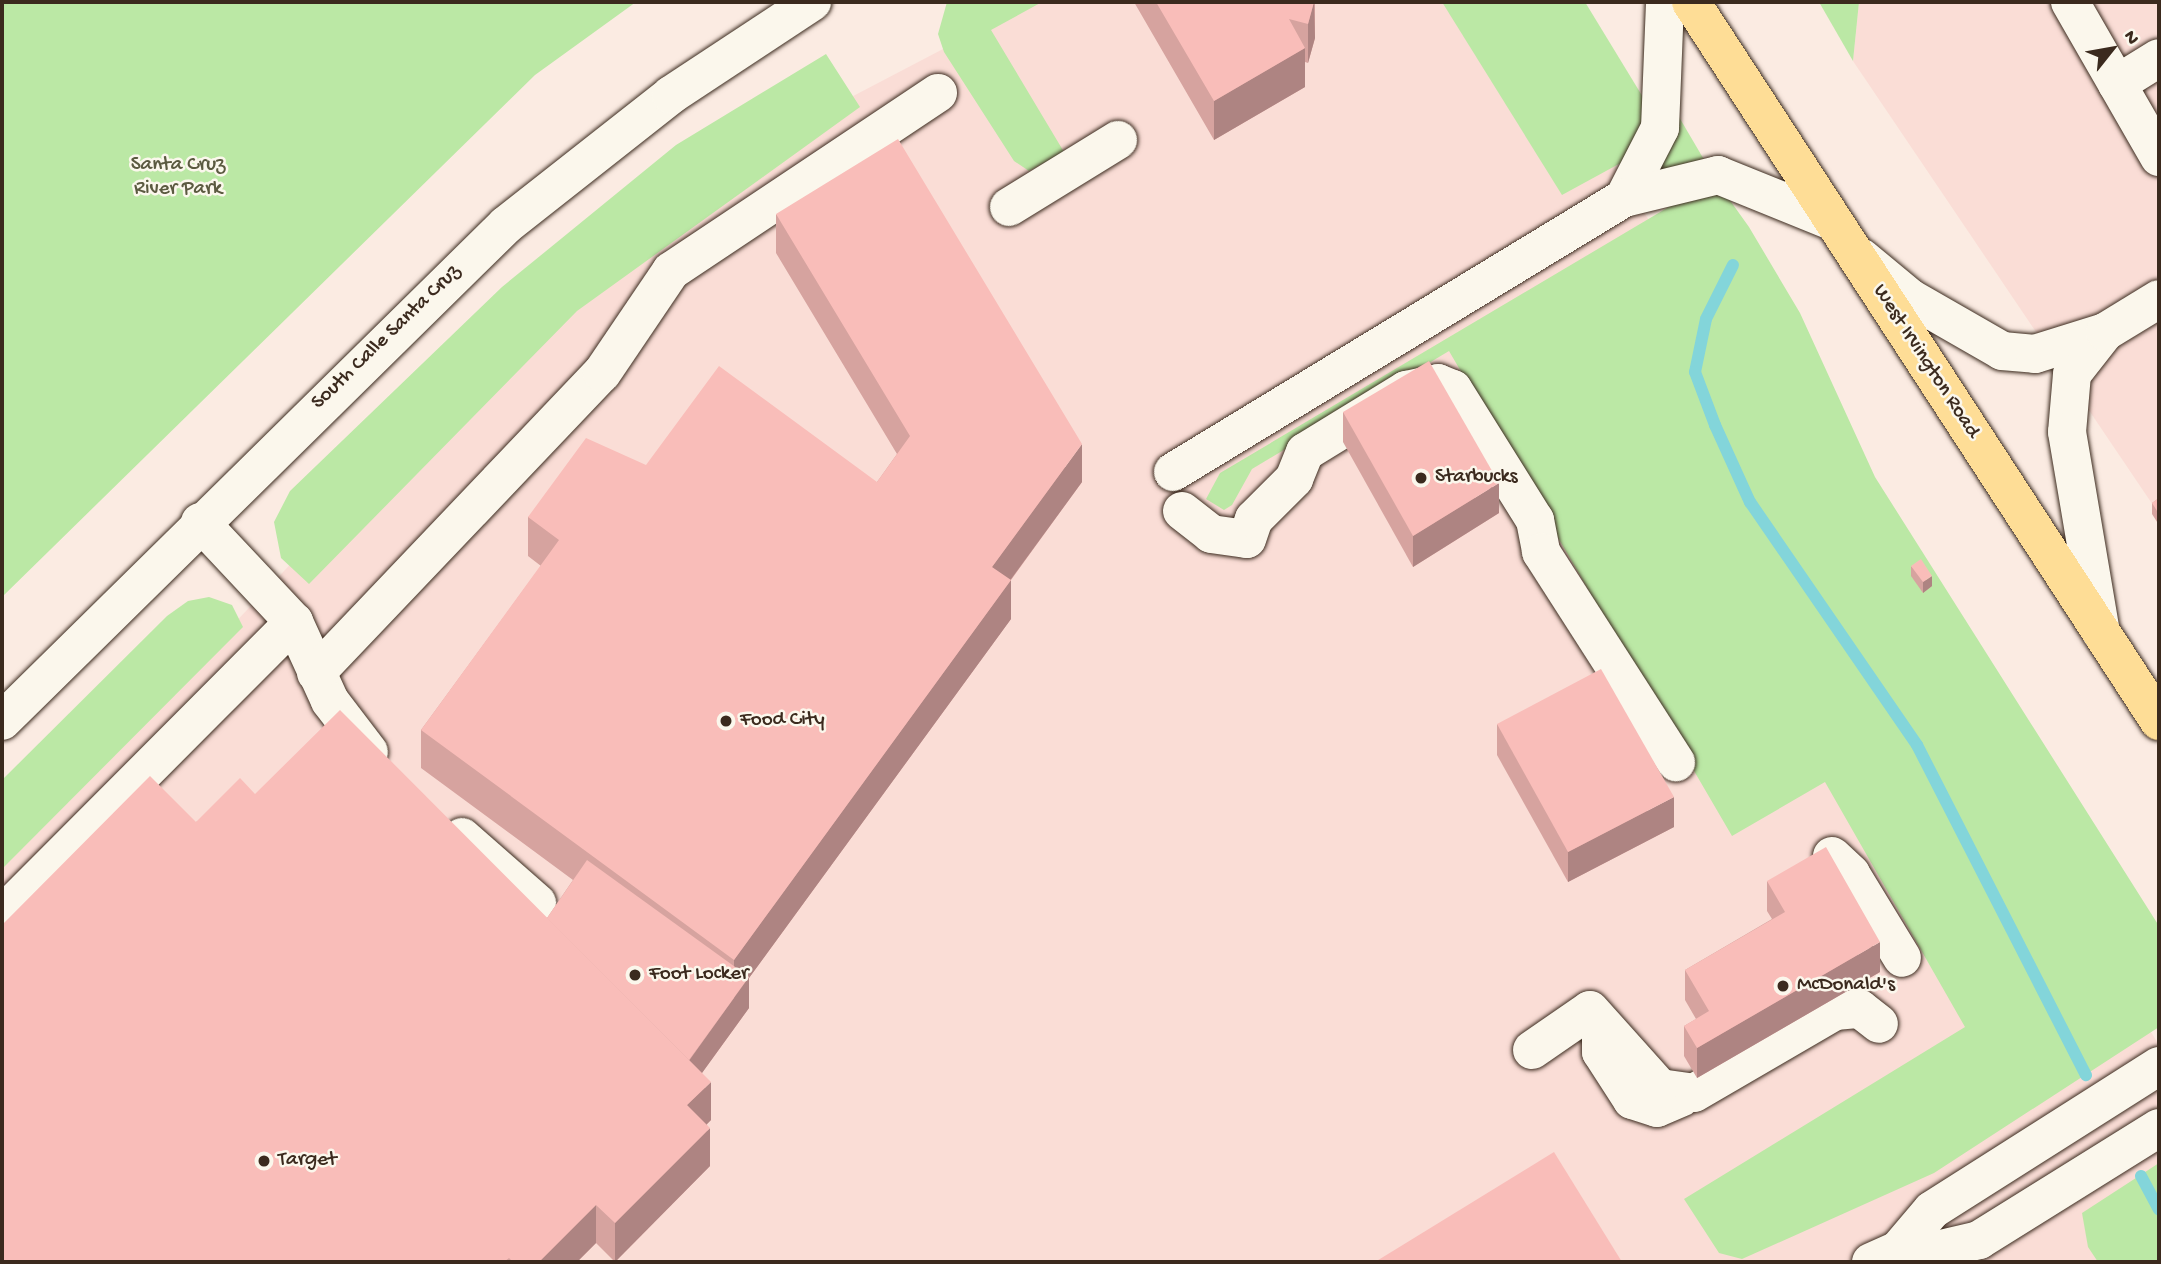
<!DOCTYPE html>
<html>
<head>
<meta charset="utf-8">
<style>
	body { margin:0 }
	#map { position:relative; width:2161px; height:1264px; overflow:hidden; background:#fbebe2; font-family:"Gochi Hand",sans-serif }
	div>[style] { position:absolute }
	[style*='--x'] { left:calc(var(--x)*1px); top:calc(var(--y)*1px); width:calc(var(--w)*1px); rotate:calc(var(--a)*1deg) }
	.built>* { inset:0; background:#faddd6 }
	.green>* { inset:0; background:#bbe8a5 }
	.stream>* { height:12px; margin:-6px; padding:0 6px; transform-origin:6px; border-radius:6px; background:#83d5da }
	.roads { filter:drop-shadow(0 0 2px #3b2a1e) drop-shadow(0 0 2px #3b2a1e) }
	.minor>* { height:38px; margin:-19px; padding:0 19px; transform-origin:19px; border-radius:19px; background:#fbf7ec }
	.major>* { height:38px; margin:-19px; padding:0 19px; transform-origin:19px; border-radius:19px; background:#fedd96 }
	.wall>* { inset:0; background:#d6a39f }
	.shaded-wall>* { inset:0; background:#ae8482 }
	.building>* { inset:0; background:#f9bdb9 }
	.dots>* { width:19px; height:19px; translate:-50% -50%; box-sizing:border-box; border:4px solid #fbf7ec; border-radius:50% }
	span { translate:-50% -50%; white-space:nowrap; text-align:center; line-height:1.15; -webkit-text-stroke:5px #fbf7ec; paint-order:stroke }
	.park-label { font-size:21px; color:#5b5a40 }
	.street-label { font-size:21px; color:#3b2a1e }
	.poi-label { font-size:21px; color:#3b2a1e }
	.left { translate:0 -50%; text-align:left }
	.frame { position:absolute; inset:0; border:4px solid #3b2a1e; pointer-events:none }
	.north { position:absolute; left:2077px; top:14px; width:70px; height:70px; -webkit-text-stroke:5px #fbf7ec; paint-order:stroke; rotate:59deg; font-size:19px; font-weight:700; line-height:28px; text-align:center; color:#3b2a1e }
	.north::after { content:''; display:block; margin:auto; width:24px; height:32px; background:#3b2a1e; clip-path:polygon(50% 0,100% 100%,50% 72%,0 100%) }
</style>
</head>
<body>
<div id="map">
	<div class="built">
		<i style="clip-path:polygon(1033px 2px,1514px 2px,2159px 1045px,2159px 1262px,2px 1262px,2px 867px,405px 444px,729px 161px)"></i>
		<i style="clip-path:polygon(1859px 2px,2159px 2px,2159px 514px,1853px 61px)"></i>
	</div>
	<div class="green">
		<i style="clip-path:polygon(2px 2px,636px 2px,535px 75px,2px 597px)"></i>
		<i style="clip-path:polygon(947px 2px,1042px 2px,991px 30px,1064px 152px,1029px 171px,1014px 161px,944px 52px,938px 34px)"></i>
		<i style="clip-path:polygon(1442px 2px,1585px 2px,1649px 107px,1639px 153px,1562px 195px)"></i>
		<i style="clip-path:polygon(1819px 2px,1859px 2px,1853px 61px)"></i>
		<i style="clip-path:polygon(826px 54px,860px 107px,577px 311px,309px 584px,281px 558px,274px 522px,290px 491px,502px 287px,676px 145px)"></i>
		<i style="clip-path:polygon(1679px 117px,1706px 163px,1660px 172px,1658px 169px)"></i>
		<i style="clip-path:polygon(1699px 189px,1729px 199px,1749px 227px,1800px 313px,1875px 477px,2159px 926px,2159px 1027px,1934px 1173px,1742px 1259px,1719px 1253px,1684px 1199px,1965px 1027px,1825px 782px,1732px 836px,1449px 351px,1252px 469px,1232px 505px,1224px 510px,1206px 499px,1220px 473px)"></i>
		<i style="clip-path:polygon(209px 597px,232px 605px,243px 627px,2px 869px,2px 780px,167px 616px,188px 601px)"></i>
		<i style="clip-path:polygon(2159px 1163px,2159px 1262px,2098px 1262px,2088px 1247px,2082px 1213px)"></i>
	</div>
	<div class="stream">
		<i style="--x:1733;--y:265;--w:60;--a:116.6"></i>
		<i style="--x:1706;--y:319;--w:54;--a:101.7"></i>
		<i style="--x:1695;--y:372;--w:57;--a:69.3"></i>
		<i style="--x:1715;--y:425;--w:85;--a:65.6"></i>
		<i style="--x:1750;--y:502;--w:295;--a:55.5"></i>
		<i style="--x:1917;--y:745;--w:371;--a:62.9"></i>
		<i style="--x:2141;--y:1176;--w:38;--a:62"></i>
	</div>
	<div class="roads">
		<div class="minor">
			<i style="--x:2070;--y:2;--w:179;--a:60.1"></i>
			<i style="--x:2117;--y:84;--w:49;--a:-31.8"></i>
			<i style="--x:1624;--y:198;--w:79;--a:-62.8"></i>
			<i style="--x:1660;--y:128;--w:126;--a:-87.7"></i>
			<i style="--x:1009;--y:207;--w:128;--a:-31.6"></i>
			<i style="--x:1862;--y:258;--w:62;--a:39.8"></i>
			<i style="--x:1910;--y:298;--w:106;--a:29.9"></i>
			<i style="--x:2002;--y:351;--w:33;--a:5"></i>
			<i style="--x:2035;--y:354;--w:73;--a:-17.4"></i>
			<i style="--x:2105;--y:332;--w:53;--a:128.2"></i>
			<i style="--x:2072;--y:374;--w:58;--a:94.9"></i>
			<i style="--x:2067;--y:432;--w:203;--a:80.4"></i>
			<i style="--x:2105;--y:332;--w:63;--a:-31.4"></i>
			<i style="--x:1173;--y:472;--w:528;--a:-31.28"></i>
			<i style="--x:1624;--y:198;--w:97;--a:-13.7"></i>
			<i style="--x:1718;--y:175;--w:123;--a:22"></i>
			<i style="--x:1182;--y:511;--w:37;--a:38"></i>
			<i style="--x:1211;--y:534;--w:36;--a:8"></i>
			<i style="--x:1247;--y:539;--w:21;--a:-71"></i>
			<i style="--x:1254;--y:519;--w:57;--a:-45"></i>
			<i style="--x:1294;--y:479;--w:29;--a:-68"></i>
			<i style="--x:1305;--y:452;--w:119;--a:-31.5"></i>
			<i style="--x:1406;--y:390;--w:33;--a:-12"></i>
			<i style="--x:1438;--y:383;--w:16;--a:22"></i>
			<i style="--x:1453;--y:389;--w:155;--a:58"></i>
			<i style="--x:1535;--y:520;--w:33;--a:79"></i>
			<i style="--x:1541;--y:552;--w:250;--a:57.3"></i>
			<i style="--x:200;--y:522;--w:137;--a:46.8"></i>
			<i style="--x:294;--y:622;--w:87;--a:65.5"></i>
			<i style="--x:330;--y:701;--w:64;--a:52.6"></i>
			<i style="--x:316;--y:673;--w:414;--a:-46.4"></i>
			<i style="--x:602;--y:373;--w:123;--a:-55.9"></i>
			<i style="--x:671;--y:271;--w:321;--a:-33.7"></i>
			<i style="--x:2;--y:721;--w:707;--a:-44.54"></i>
			<i style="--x:506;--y:225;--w:210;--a:-38.2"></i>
			<i style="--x:671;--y:95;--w:169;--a:-33.4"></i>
			<i style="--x:462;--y:837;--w:100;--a:41.3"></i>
			<i style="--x:1832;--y:856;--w:26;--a:43"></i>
			<i style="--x:1851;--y:874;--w:98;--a:58.7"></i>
			<i style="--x:2;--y:915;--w:414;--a:-45.1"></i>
			<i style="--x:1601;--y:1030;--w:22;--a:90"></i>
			<i style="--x:1601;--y:1052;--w:57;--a:57.1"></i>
			<i style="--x:1632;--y:1100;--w:26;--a:18"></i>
			<i style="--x:1657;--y:1108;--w:26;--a:-23"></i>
			<i style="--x:1532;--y:1050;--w:70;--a:-34.6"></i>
			<i style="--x:1590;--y:1010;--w:105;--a:48.1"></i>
			<i style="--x:1660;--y:1088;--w:34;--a:8"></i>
			<i style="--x:1694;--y:1093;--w:163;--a:-30.2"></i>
			<i style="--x:1835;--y:1011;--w:25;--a:-5"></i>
			<i style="--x:1860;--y:1009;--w:24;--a:38"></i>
			<i style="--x:1898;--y:1250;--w:26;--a:7"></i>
			<i style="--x:1924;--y:1253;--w:57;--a:-13.3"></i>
			<i style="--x:1979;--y:1240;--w:212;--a:-31.9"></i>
			<i style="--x:1871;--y:1262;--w:30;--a:-24"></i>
			<i style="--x:1898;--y:1250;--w:52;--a:-49.6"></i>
			<i style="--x:1932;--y:1210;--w:269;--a:-32.4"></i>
		</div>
		<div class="major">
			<i style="--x:1691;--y:2;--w:858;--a:56.94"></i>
		</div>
	</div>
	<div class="wall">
		<i style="clip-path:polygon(1134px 2px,1315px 2px,1315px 38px,1308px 63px,1305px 62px,1305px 87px,1214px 140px)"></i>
		<i style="clip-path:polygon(776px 214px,1082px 482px,1011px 580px,1011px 619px,749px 978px,749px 1008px,702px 1073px,711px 1120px,707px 1124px,710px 1166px,615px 1262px,596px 1243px,577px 1262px,2px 1262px,196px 822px,255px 794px,547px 918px,573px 880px,421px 768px,421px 730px,541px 566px,528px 556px,528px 517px,646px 465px,877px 482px,897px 454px,776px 253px)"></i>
		<i style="clip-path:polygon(1343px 412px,1499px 513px,1413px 567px,1343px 442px)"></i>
		<i style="clip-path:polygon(2159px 498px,2159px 525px,2152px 514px,2152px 503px)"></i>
		<i style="clip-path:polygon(1911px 566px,1932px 586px,1923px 593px,1911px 576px)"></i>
		<i style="clip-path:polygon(1497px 724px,1674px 827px,1568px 882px,1497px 755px)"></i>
		<i style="clip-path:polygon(1767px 881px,1880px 972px,1697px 1078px,1684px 1056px,1684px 1026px,1696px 1019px,1685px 1000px,1685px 970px,1772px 919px,1767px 911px)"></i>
	</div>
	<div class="shaded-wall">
		<i style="clip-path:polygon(1314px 2px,1315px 38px,1308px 63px,1308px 24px)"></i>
		<i style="clip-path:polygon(1305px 48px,1305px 87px,1214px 140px,1214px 101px)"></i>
		<i style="clip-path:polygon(1082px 444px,1082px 482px,992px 605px,992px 567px)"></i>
		<i style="clip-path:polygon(1499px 483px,1499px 513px,1413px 567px,1413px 536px)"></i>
		<i style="clip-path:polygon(1932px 576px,1932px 586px,1923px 593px,1923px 582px)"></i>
		<i style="clip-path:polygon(1011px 580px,1011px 619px,749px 978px,749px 1008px,686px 1095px,686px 1065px,734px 998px,734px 960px)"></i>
		<i style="clip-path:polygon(1674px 797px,1674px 827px,1568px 882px,1568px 852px)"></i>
		<i style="clip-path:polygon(1880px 942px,1880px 972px,1697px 1078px,1697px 1048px)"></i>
		<i style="clip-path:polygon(711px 1082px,711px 1120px,687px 1144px,687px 1105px)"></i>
		<i style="clip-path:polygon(710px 1128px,710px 1166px,615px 1262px,615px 1223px)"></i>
		<i style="clip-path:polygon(596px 1205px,596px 1243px,577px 1262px,539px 1262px)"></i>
	</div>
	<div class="building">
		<i style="clip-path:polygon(1156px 2px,1314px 2px,1308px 24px,1289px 19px,1305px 48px,1214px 101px)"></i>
		<i style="clip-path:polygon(898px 139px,1082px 444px,992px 567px,1011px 580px,734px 960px,421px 730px,559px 540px,528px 517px,586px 438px,646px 465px,719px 366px,877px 482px,910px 436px,776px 214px)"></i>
		<i style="clip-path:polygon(1429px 361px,1499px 483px,1413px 536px,1343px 412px)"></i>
		<i style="clip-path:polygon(2159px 498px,2159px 514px,2152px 503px)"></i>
		<i style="clip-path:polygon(1921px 559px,1932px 576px,1923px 582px,1911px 566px)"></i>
		<i style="clip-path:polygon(1601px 669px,1674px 797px,1568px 852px,1497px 724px)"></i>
		<i style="clip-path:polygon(340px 710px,711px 1082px,687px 1105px,710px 1128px,615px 1223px,596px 1205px,539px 1262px,513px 1262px,509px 1258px,504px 1262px,2px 1262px,2px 925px,150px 776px,196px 822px,240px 778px,255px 794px)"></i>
		<i style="clip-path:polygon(1826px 847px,1880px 942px,1697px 1048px,1684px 1026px,1709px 1011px,1685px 970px,1785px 912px,1767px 881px)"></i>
		<i style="clip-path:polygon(587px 860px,749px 977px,689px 1060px,547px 918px)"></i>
		<i style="clip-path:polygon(1554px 1152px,1622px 1262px,1375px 1262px)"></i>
	</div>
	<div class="dots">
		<i style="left:1421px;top:478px;background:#3b2a1e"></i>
		<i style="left:726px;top:721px;background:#3b2a1e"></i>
		<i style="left:635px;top:975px;background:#3b2a1e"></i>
		<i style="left:1783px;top:986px;background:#3b2a1e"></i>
		<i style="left:264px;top:1161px;background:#3b2a1e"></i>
	</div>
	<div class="park-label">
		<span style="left:178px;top:178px">Santa Cruz<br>River Park</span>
	</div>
	<div class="street-label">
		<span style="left:387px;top:338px;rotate:-44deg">South Calle Santa Cruz</span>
		<span style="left:1925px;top:362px;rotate:57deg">West Irvington Road</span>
	</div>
	<div class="poi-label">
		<span class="left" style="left:1435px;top:478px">Starbucks</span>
		<span class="left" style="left:740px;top:721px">Food City</span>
		<span class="left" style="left:649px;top:975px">Foot Locker</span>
		<span class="left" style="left:1797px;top:986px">McDonald's</span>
		<span class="left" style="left:278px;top:1161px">Target</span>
	</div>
	<div class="frame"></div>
	<div class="north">N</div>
</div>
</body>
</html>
